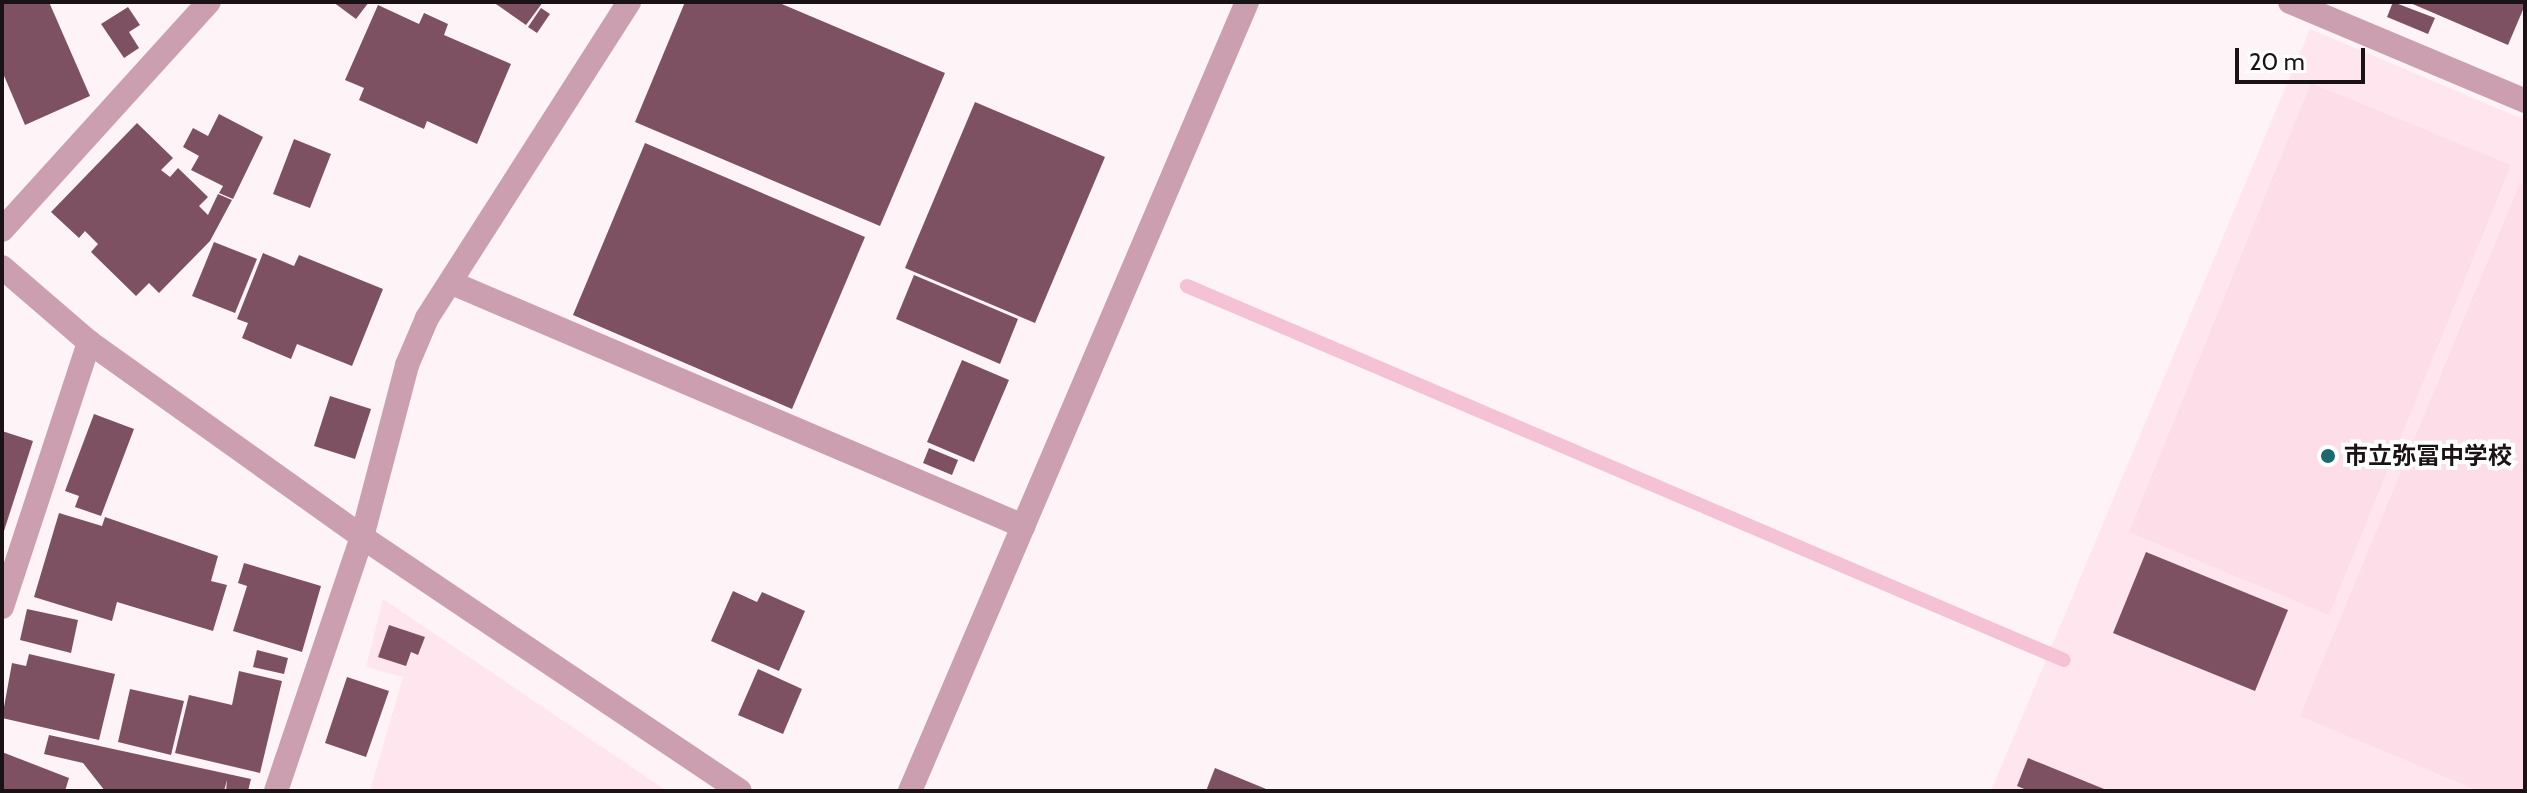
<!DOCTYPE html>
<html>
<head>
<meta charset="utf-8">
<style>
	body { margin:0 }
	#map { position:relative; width:2527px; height:793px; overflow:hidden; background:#fef4f8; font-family:Cabin,"Noto Sans JP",sans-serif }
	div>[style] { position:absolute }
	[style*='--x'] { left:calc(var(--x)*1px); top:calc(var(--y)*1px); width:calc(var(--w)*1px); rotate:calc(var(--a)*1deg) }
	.built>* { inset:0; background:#ffe5ee }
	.green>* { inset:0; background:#fddde8 }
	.stream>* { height:14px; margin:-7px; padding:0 7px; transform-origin:7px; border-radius:7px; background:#f5c1d4 }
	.building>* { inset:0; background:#7d5062 }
	.minor>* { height:24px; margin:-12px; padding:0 12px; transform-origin:12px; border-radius:12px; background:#cb9faf }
	.dots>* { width:22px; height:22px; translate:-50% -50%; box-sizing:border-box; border:4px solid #fff; border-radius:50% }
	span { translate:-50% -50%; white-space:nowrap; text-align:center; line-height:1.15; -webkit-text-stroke:8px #fff; paint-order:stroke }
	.poi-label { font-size:24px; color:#1a1215; font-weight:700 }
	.left { translate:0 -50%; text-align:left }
	.frame { position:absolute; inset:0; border:4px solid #1a1215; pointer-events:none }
	.scale { position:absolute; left:2235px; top:48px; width:130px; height:36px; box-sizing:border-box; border:4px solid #1a1215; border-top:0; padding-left:10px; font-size:24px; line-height:28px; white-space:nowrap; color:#1a1215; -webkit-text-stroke:6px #fff; paint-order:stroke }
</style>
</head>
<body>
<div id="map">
	<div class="built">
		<i style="clip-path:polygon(2310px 29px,2525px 120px,2525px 791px,1991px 791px)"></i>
		<i style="clip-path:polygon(383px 599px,667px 791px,370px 791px,403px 677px,366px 667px)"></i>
	</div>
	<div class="green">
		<i style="clip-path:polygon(2311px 83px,2511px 165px,2329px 615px,2129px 532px)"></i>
		<i style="clip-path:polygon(2520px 183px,2525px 185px,2525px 791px,2479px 791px,2300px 716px)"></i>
	</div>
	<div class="stream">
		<i style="--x:1187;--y:286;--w:953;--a:23.1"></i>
	</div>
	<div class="building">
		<i style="clip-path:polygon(2px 2px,49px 2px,90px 96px,25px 125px,2px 71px)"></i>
		<i style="clip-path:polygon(333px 2px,369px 2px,356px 19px)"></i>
		<i style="clip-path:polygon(493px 2px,543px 2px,526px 25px)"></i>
		<i style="clip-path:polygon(685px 2px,777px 2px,945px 73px,880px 226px,635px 122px)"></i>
		<i style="clip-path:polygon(2393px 2px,2435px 18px,2428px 34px,2387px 17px)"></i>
		<i style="clip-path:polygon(2408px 2px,2525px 2px,2525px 5px,2508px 45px)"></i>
		<i style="clip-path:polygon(378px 5px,419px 24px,424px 13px,448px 24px,444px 35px,511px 64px,477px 144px,427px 121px,424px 129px,359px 100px,364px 88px,345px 80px)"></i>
		<i style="clip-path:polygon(128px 7px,140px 25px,129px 32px,139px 48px,124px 58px,101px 24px)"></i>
		<i style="clip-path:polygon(541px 8px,550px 14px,537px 33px,528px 27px)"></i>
		<i style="clip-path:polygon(975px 102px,1105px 157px,1035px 323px,905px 268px)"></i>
		<i style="clip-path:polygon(219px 114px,263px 137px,233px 199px,219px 193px,223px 186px,191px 170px,199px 156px,183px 147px,193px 128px,208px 136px)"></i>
		<i style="clip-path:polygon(137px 123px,173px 158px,161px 170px,170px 177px,178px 168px,208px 197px,199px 206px,208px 215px,218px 194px,232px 200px,210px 241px,159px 293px,149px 283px,136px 296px,91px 252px,98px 244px,85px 231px,79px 238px,51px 212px)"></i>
		<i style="clip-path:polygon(294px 139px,331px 154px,310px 208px,273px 194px)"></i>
		<i style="clip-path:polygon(645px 143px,865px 237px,792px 409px,573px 315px)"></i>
		<i style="clip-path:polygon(214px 242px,257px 259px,235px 313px,192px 296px)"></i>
		<i style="clip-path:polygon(263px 253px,294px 266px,299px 255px,383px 289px,352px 366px,297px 344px,291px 359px,242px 338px,248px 323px,237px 319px)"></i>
		<i style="clip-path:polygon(914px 275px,1018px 319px,1000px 364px,896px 319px)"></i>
		<i style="clip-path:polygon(962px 360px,1009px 380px,974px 462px,927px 442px)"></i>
		<i style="clip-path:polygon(330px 396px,371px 409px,355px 459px,314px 446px)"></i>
		<i style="clip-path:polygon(94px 414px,134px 429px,101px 516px,75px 507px,79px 496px,65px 491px)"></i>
		<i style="clip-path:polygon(2px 431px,33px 441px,3px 534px,2px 534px)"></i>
		<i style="clip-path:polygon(929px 448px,958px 460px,952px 475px,923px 463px)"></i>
		<i style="clip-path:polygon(59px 513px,102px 526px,105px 517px,218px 556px,211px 581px,227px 585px,213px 631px,117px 602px,112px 621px,34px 597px)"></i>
		<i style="clip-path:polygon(2146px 552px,2288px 610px,2255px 691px,2113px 633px)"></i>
		<i style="clip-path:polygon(244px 563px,321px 586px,302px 652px,233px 631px,247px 586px,238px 583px)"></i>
		<i style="clip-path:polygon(733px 591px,757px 602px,762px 592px,805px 611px,779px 671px,711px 641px)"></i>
		<i style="clip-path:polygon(27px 609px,78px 620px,71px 653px,20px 640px)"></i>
		<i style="clip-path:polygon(389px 625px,425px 637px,418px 655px,411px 652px,406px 666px,378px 657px)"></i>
		<i style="clip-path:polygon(257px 650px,288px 658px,284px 674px,253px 667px)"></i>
		<i style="clip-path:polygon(29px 654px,115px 674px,99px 740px,2px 718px,12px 663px,26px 666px)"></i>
		<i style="clip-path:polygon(758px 669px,802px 689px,783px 734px,738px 715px)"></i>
		<i style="clip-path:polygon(239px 671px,282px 681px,260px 773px,175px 753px,189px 695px,232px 705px)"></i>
		<i style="clip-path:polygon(347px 677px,389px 691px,366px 757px,325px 743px)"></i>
		<i style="clip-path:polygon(130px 689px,184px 701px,171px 755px,118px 742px)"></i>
		<i style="clip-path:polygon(49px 735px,251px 779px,248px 791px,226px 791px,227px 780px,224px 791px,105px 791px,83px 763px,44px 754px)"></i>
		<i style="clip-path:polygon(2px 752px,69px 778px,65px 791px,2px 791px)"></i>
		<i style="clip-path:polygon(2028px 758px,2109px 791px,2029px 791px,2017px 786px)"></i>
		<i style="clip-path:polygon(1215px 768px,1271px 791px,1206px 791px)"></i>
	</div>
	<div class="minor">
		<i style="--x:2290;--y:2;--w:255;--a:22.8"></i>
		<i style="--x:2;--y:230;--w:308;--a:-47.8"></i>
		<i style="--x:2;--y:267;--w:115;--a:40.8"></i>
		<i style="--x:89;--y:342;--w:335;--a:35.5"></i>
		<i style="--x:362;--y:537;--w:455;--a:33.9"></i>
		<i style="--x:452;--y:283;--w:621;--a:23.05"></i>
		<i style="--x:2;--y:607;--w:279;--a:-71.8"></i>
		<i style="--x:276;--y:791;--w:268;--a:-71.3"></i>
		<i style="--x:362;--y:537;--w:178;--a:-75.3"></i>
		<i style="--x:407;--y:365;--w:51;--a:-66.9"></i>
		<i style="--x:427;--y:318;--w:375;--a:-57.4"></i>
		<i style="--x:910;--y:791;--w:858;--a:-66.87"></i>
	</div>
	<div class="dots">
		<i style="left:2328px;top:456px;background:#1d6971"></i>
	</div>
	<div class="poi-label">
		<span class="left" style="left:2344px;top:456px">市立弥冨中学校</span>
	</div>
	<div class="frame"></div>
	<div class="scale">20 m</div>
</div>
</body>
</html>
